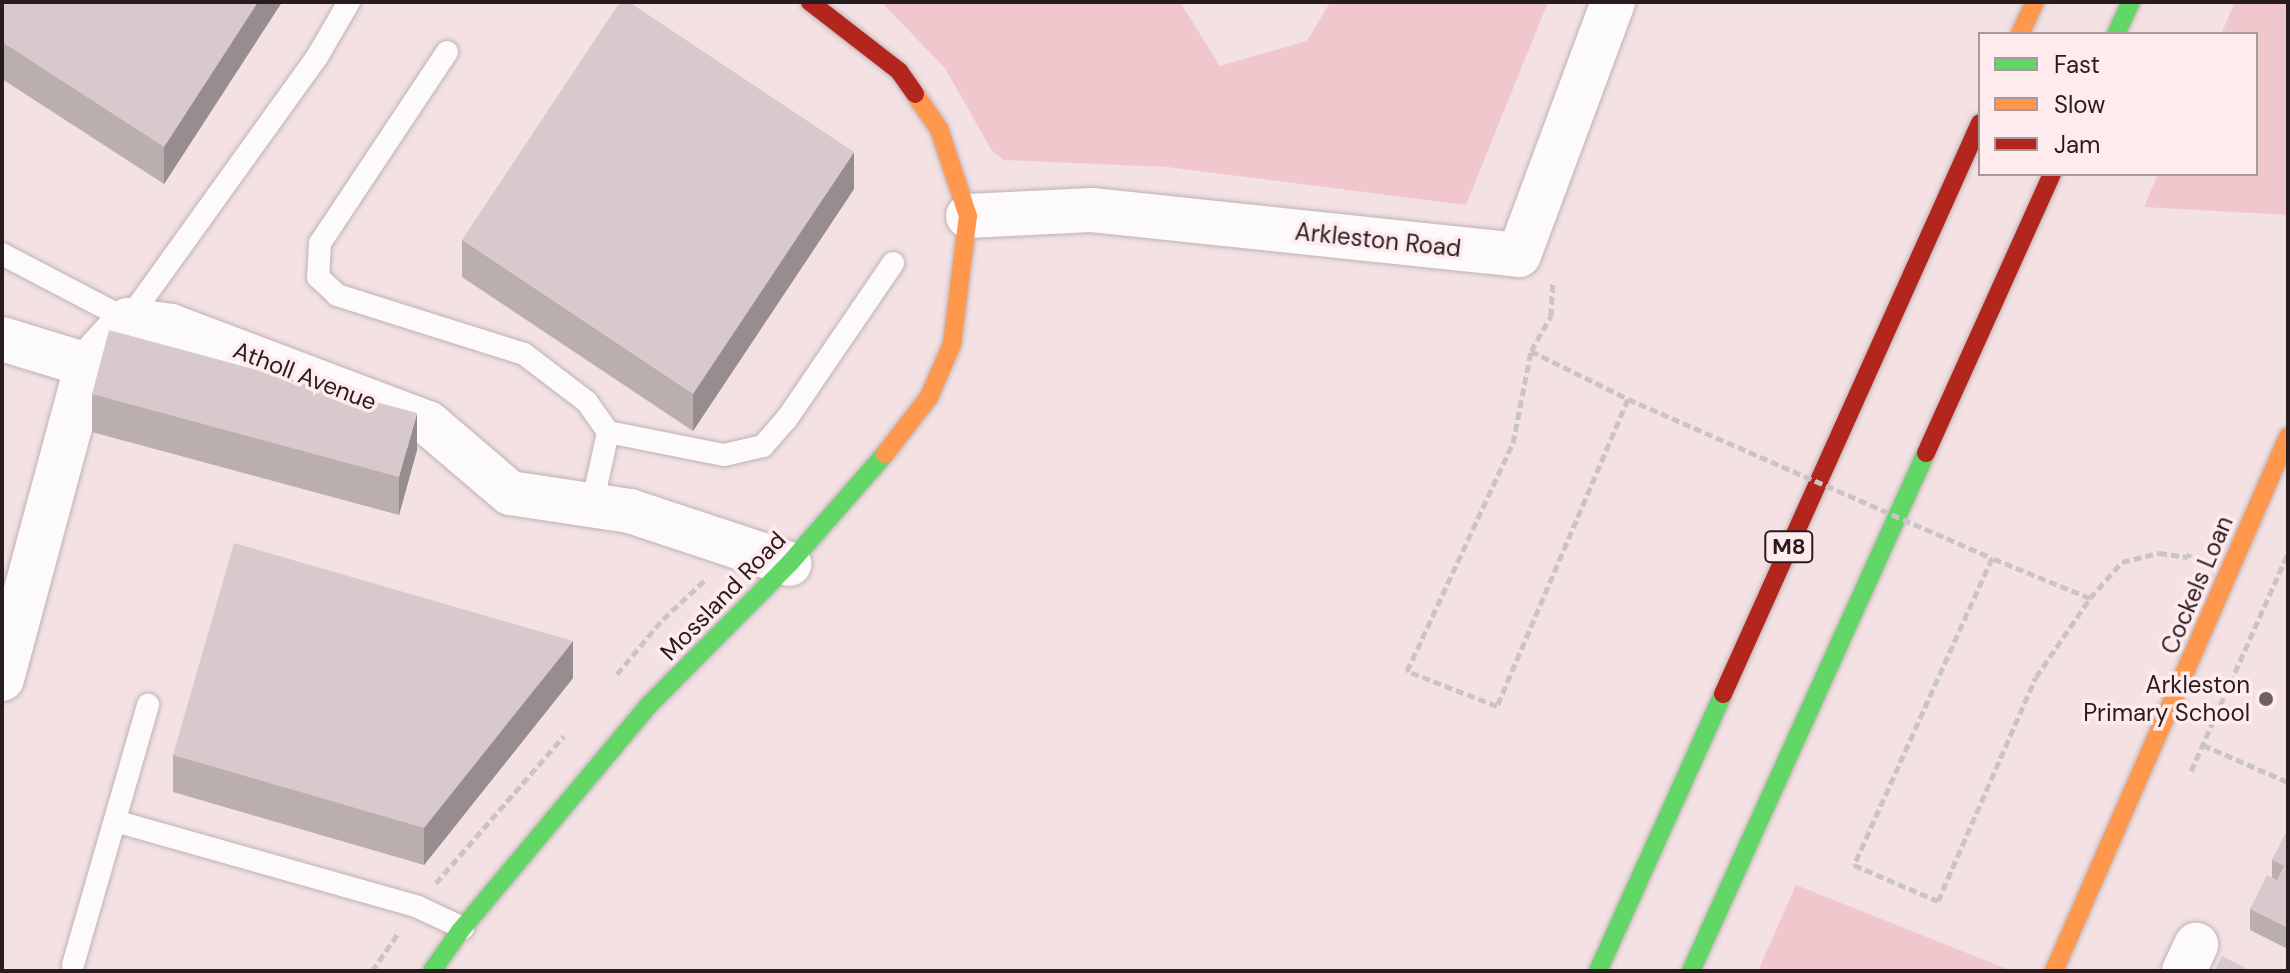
<!DOCTYPE html>
<html>
<head>
<meta charset="utf-8">
<style>
	body { margin:0 }
	#map { position:relative; width:2290px; height:973px; overflow:hidden; background:#f3e1e3; font-family:"DM Sans",sans-serif }
	div>[style] { position:absolute }
	[style*='--x'] { left:calc(var(--x)*1px); top:calc(var(--y)*1px); width:calc(var(--w)*1px); rotate:calc(var(--a)*1deg) }
	.green>* { inset:0; background:#f1c7ce }
	.path>* { height:5px; margin-top:-2.5px; transform-origin:0; background:repeating-linear-gradient(90deg,#cbc4c5 0 8px,transparent 0 12px) }
	.roads { filter:drop-shadow(0 0 2px #bfb1b3) drop-shadow(0 0 2px #bfb1b3) }
	.lane>* { height:22px; margin:-11px; padding:0 11px; transform-origin:11px; border-radius:11px; background:#fdfafb }
	.street>* { height:44px; margin:-22px; padding:0 22px; transform-origin:22px; border-radius:22px; background:#fdfafb }
	.fast>* { height:18px; margin:-9px; padding:0 9px; transform-origin:9px; border-radius:9px; background:#63d668 }
	.slow>* { height:18px; margin:-9px; padding:0 9px; transform-origin:9px; border-radius:9px; background:#ff974d }
	.jam>* { height:18px; margin:-9px; padding:0 9px; transform-origin:9px; border-radius:9px; background:#b3261e }
	.path-bridge>* { height:5px; margin-top:-2.5px; transform-origin:0; background:repeating-linear-gradient(90deg,#cbc4c5 0 8px,transparent 0 12px) }
	.wall>* { inset:0; background:#baaeaf }
	.shaded-wall>* { inset:0; background:#978d8f }
	.building>* { inset:0; background:#d8cacc }
	.dots>* { width:22px; height:22px; translate:-50% -50%; box-sizing:border-box; border:4px solid #ffeaed; border-radius:50% }
	span { translate:-50% -50%; white-space:nowrap; text-align:center; line-height:1.15; -webkit-text-stroke:7px #ffeaed; paint-order:stroke }
	.shield-label span { padding:2px 6px; background:#ffeaed; border:2px solid; border-radius:6px; -webkit-text-stroke-width:0 }
	.shield-label { font-size:22px; color:#281c1e; font-weight:700 }
	.street-label { font-size:24px; color:#281c1e }
	.poi-label { font-size:24px; color:#281c1e }
	.right { translate:-100% -50%; text-align:right }
	.frame { position:absolute; inset:0; border:4px solid #281c1e; pointer-events:none }
	.legend { position:absolute; left:1978px; top:32px; width:280px; height:144px; box-sizing:border-box; background:#ffeaed; border:2px solid #a9989a; margin:0; padding:10px 14px; list-style:none; font-size:24px; color:#281c1e }
	.legend li { display:flex; align-items:center; gap:16px; height:40px }
	.legend b { width:40px; border:2px solid #a9989a }
</style>
</head>
<body>
<div id="map">
	<div class="green">
		<i style="clip-path:polygon(881px 2px,1180px 2px,1220px 66px,1307px 41px,1330px 2px,1548px 2px,1466px 205px,1167px 167px,1004px 160px,992px 151px,945px 68px)"></i>
		<i style="clip-path:polygon(2235px 2px,2288px 2px,2288px 215px,2144px 207px,2158px 174px,2256px 174px,2256px 34px,2221px 34px)"></i>
		<i style="clip-path:polygon(1796px 885px,2007px 969px,1758px 971px)"></i>
	</div>
	<div class="path">
		<i style="--x:1531;--y:351;--w:108;--a:26.3"></i>
		<i style="--x:1628;--y:399;--w:334;--a:113.1"></i>
		<i style="--x:1497;--y:706;--w:97;--a:-158.7"></i>
		<i style="--x:1407;--y:671;--w:251;--a:-65.1"></i>
		<i style="--x:1513;--y:443;--w:94;--a:-78.9"></i>
		<i style="--x:1531;--y:351;--w:40;--a:-60.3"></i>
		<i style="--x:1551;--y:316;--w:35;--a:-87"></i>
		<i style="--x:2090;--y:598;--w:106;--a:-157.8"></i>
		<i style="--x:1992;--y:558;--w:337;--a:114.2"></i>
		<i style="--x:1854;--y:865;--w:91;--a:23.2"></i>
		<i style="--x:1938;--y:901;--w:244;--a:-66.4"></i>
		<i style="--x:2036;--y:677;--w:96;--a:-55.6"></i>
		<i style="--x:2090;--y:598;--w:48;--a:-48.4"></i>
		<i style="--x:2122;--y:562;--w:38;--a:-14"></i>
		<i style="--x:2159;--y:553;--w:29;--a:8"></i>
		<i style="--x:2188;--y:557;--w:4;--a:-63"></i>
		<i style="--x:617;--y:674;--w:72;--a:-50.1"></i>
		<i style="--x:663;--y:619;--w:59;--a:-42.9"></i>
		<i style="--x:2203;--y:745;--w:93;--a:23.5"></i>
		<i style="--x:2191;--y:771;--w:239;--a:-66"></i>
		<i style="--x:436;--y:883;--w:195;--a:-49"></i>
		<i style="--x:372;--y:971;--w:47;--a:-55.3"></i>
	</div>
	<div class="roads">
		<div class="lane">
			<i style="--x:447;--y:52;--w:229;--a:123.6"></i>
			<i style="--x:320;--y:243;--w:34;--a:93"></i>
			<i style="--x:318;--y:277;--w:26;--a:43"></i>
			<i style="--x:337;--y:295;--w:196;--a:17.5"></i>
			<i style="--x:524;--y:354;--w:79;--a:37.3"></i>
			<i style="--x:587;--y:402;--w:37;--a:55"></i>
			<i style="--x:608;--y:432;--w:118;--a:11.2"></i>
			<i style="--x:724;--y:455;--w:40;--a:-13"></i>
			<i style="--x:763;--y:446;--w:35;--a:-49"></i>
			<i style="--x:786;--y:420;--w:190;--a:-55.7"></i>
			<i style="--x:2;--y:254;--w:142;--a:27.6"></i>
			<i style="--x:128;--y:320;--w:324;--a:-54.3"></i>
			<i style="--x:317;--y:57;--w:64;--a:-59.8"></i>
			<i style="--x:592;--y:505;--w:75;--a:-77.6"></i>
			<i style="--x:115;--y:821;--w:315;--a:15.8"></i>
			<i style="--x:418;--y:907;--w:50;--a:25"></i>
			<i style="--x:73;--y:965;--w:271;--a:-73.9"></i>
		</div>
		<div class="street">
			<i style="--x:968;--y:216;--w:124;--a:-2.8"></i>
			<i style="--x:1092;--y:210;--w:429;--a:6"></i>
			<i style="--x:1519;--y:255;--w:270;--a:-69.6"></i>
			<i style="--x:2;--y:339;--w:89;--a:17"></i>
			<i style="--x:2;--y:679;--w:325;--a:-74.9"></i>
			<i style="--x:87;--y:365;--w:61;--a:-47.7"></i>
			<i style="--x:128;--y:320;--w:43;--a:7.9"></i>
			<i style="--x:171;--y:326;--w:275;--a:20.7"></i>
			<i style="--x:428;--y:423;--w:108;--a:40.5"></i>
			<i style="--x:510;--y:493;--w:121;--a:8.5"></i>
			<i style="--x:630;--y:511;--w:168;--a:18.4"></i>
			<i style="--x:2184;--y:971;--w:29;--a:-65"></i>
		</div>
		<div class="fast">
			<i style="--x:2116;--y:34;--w:35;--a:-65"></i>
			<i style="--x:432;--y:971;--w:49;--a:-55"></i>
			<i style="--x:460;--y:931;--w:293;--a:-50.1"></i>
			<i style="--x:648;--y:706;--w:200;--a:-45.2"></i>
			<i style="--x:789;--y:564;--w:146;--a:-48.9"></i>
			<i style="--x:1598;--y:971;--w:304;--a:-65.7"></i>
			<i style="--x:1691;--y:971;--w:569;--a:-65.6"></i>
		</div>
		<div class="slow">
			<i style="--x:2020;--y:34;--w:35;--a:-65"></i>
			<i style="--x:885;--y:454;--w:72;--a:-52.3"></i>
			<i style="--x:929;--y:397;--w:58;--a:-66.5"></i>
			<i style="--x:952;--y:344;--w:129;--a:-82.9"></i>
			<i style="--x:968;--y:216;--w:92;--a:-108.4"></i>
			<i style="--x:939;--y:129;--w:42;--a:-124.4"></i>
			<i style="--x:2054;--y:971;--w:583;--a:-66.34"></i>
		</div>
		<div class="jam">
			<i style="--x:810;--y:2;--w:113;--a:37.8"></i>
			<i style="--x:899;--y:71;--w:28;--a:55"></i>
			<i style="--x:1926;--y:453;--w:306;--a:-65.7"></i>
			<i style="--x:1723;--y:694;--w:626;--a:-65.77"></i>
		</div>
	</div>
	<div class="path-bridge">
		<i style="--x:1628;--y:399;--w:397;--a:23.6"></i>
	</div>
	<div class="wall">
		<i style="clip-path:polygon(2px 2px,282px 2px,164px 184px,2px 79px)"></i>
		<i style="clip-path:polygon(854px 189px,693px 431px,462px 277px,462px 240px)"></i>
		<i style="clip-path:polygon(92px 394px,417px 450px,399px 515px,92px 432px)"></i>
		<i style="clip-path:polygon(573px 678px,424px 865px,173px 792px,173px 755px)"></i>
		<i style="clip-path:polygon(2288px 835px,2288px 949px,2250px 930px,2250px 909px,2272px 878px,2272px 860px)"></i>
	</div>
	<div class="shaded-wall">
		<i style="clip-path:polygon(258px 2px,282px 2px,164px 184px,164px 147px)"></i>
		<i style="clip-path:polygon(854px 152px,854px 189px,693px 431px,693px 394px)"></i>
		<i style="clip-path:polygon(417px 413px,417px 450px,399px 515px,399px 477px)"></i>
		<i style="clip-path:polygon(573px 641px,573px 678px,424px 865px,424px 828px)"></i>
	</div>
	<div class="building">
		<i style="clip-path:polygon(2px 2px,258px 2px,164px 147px,2px 42px)"></i>
		<i style="clip-path:polygon(620px 2px,629px 2px,854px 152px,693px 394px,462px 240px)"></i>
		<i style="clip-path:polygon(109px 330px,417px 413px,399px 477px,92px 394px)"></i>
		<i style="clip-path:polygon(234px 543px,573px 641px,424px 828px,173px 755px)"></i>
		<i style="clip-path:polygon(2285px 834px,2288px 835px,2288px 928px,2250px 909px,2267px 875px,2277px 880px,2284px 866px,2272px 860px)"></i>
		<i style="clip-path:polygon(2222px 956px,2251px 971px,2214px 971px)"></i>
	</div>
	<div class="dots">
		<i style="left:2266px;top:699px;background:#6f6163"></i>
	</div>
	<div class="shield-label">
		<span style="left:1789px;top:547px">M8</span>
	</div>
	<div class="street-label">
		<span style="left:1378px;top:240px;rotate:6deg">Arkleston Road</span>
		<span style="left:305px;top:376px;rotate:21deg">Atholl Avenue</span>
		<span style="left:2197px;top:585px;rotate:-67deg">Cockels Loan</span>
		<span style="left:723px;top:596px;rotate:-46deg">Mossland Road</span>
	</div>
	<div class="poi-label">
		<span class="right" style="left:2250px;top:699px">Arkleston<br>Primary School</span>
	</div>
	<div class="frame"></div>
	<ul class="legend">
	<li><b style="height:10px;background:#63d668"></b>Fast</li>
	<li><b style="height:10px;background:#ff974d"></b>Slow</li>
	<li><b style="height:10px;background:#b3261e"></b>Jam</li>
	</ul>
</div>
</body>
</html>
